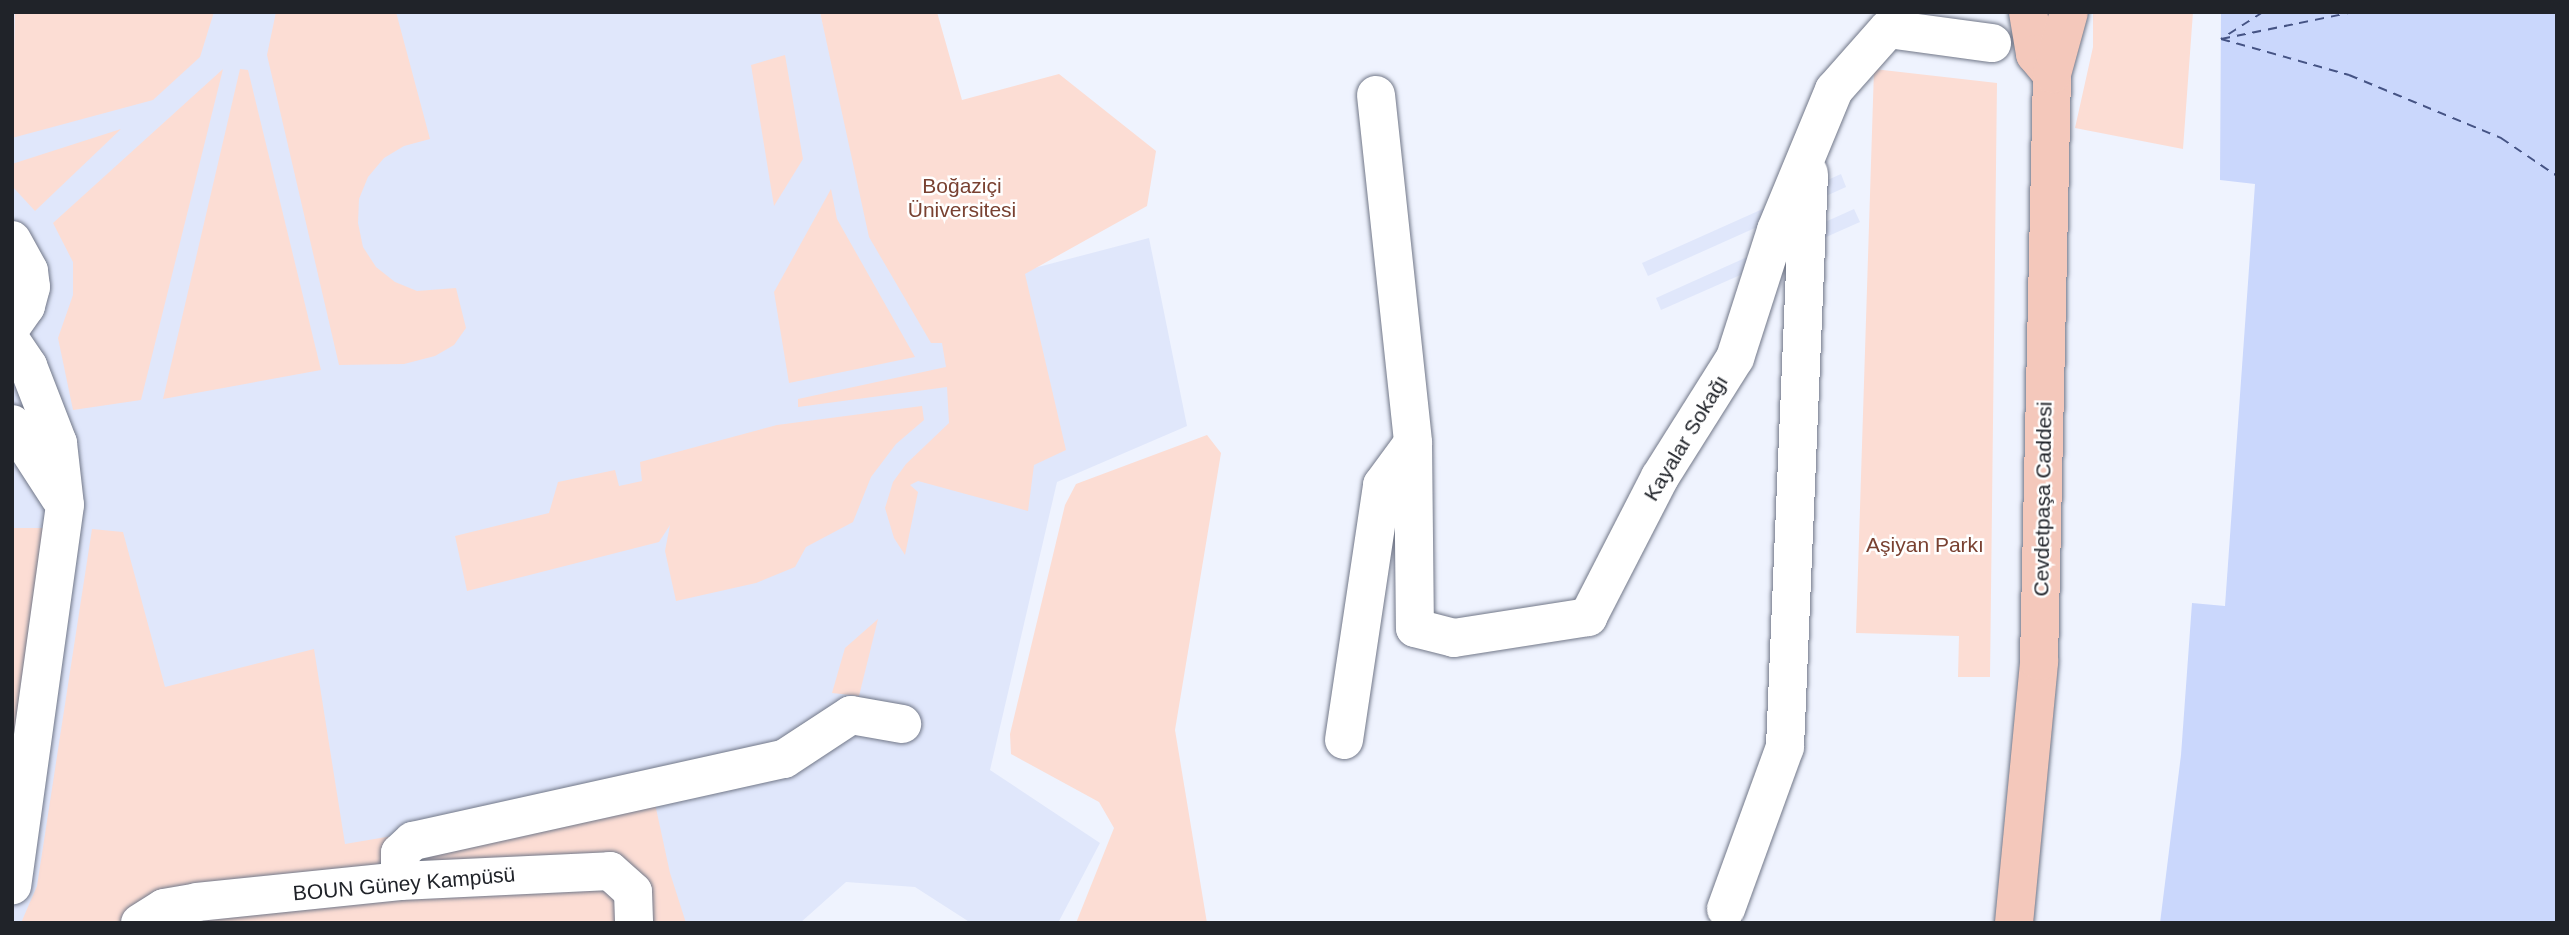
<!DOCTYPE html>
<html>
<head>
<meta charset="utf-8">
<style>
	body { margin:0 }
	#map { position:relative; width:2569px; height:935px; overflow:hidden; background:#eff3fe; font-family:Helvetica,sans-serif }
	div>[style] { position:absolute }
	[style*='--x'] { left:calc(var(--x)*1px); top:calc(var(--y)*1px); width:calc(var(--w)*1px); rotate:calc(var(--a)*1deg) }
	.built>* { inset:0; background:#e0e7fb }
	.green>* { inset:0; background:#fcddd4 }
	.water>* { inset:0; background:#cad7fc }
	.ferry>* { height:2px; margin-top:-1px; transform-origin:0; background:repeating-linear-gradient(90deg,#455384 0 9px,transparent 0 16px) }
	.roads { filter:drop-shadow(0 0 2px #717788) drop-shadow(0 0 2px #717788) }
	.minor>* { height:38px; margin:-19px; padding:0 19px; transform-origin:19px; border-radius:19px; background:#fff }
	.major>* { height:38px; margin:-19px; padding:0 19px; transform-origin:19px; border-radius:19px; background:#f4c8bb }
	span { translate:-50% -50%; white-space:nowrap; text-align:center; line-height:1.15; -webkit-text-stroke:5px #fff; paint-order:stroke }
	.park-label { font-size:21px; color:#794131 }
	.street-label { font-size:21px; color:#202329 }
	.frame { position:absolute; inset:0; border:14px solid #202329; pointer-events:none }
</style>
</head>
<body>
<div id="map">
	<div class="built">
		<i style="clip-path:polygon(12px 12px,820px 12px,831px 56px,958px 288px,1149px 238px,1187px 426px,1057px 482px,990px 770px,1100px 843px,1058px 923px,971px 923px,915px 887px,846px 882px,800px 923px,12px 923px)"></i>
		<i style="clip-path:polygon(1841px 174px,1846px 187px,1648px 276px,1642px 263px)"></i>
		<i style="clip-path:polygon(1854px 209px,1860px 222px,1661px 310px,1656px 298px)"></i>
	</div>
	<div class="green">
		<i style="clip-path:polygon(15px 12px,214px 12px,200px 57px,153px 100px,12px 138px)"></i>
		<i style="clip-path:polygon(276px 12px,396px 12px,430px 139px,404px 146px,384px 158px,368px 177px,359px 199px,358px 223px,363px 247px,376px 267px,395px 282px,417px 291px,456px 288px,466px 328px,454px 345px,435px 356px,404px 364px,339px 365px,267px 55px)"></i>
		<i style="clip-path:polygon(820px 12px,937px 12px,962px 100px,1059px 74px,1156px 151px,1147px 206px,1025px 274px,1066px 450px,1034px 465px,1028px 511px,918px 481px,910px 485px,918px 492px,905px 555px,894px 538px,885px 508px,893px 482px,906px 464px,949px 423px,947px 387px,798px 407px,798px 399px,946px 367px,942px 343px,931px 343px,869px 237px)"></i>
		<i style="clip-path:polygon(2093px 12px,2193px 12px,2183px 149px,2075px 128px,2093px 47px)"></i>
		<i style="clip-path:polygon(785px 55px,803px 159px,774px 206px,751px 65px)"></i>
		<i style="clip-path:polygon(223px 69px,141px 400px,73px 410px,58px 338px,73px 295px,73px 262px,53px 223px)"></i>
		<i style="clip-path:polygon(240px 69px,248px 70px,321px 370px,163px 399px)"></i>
		<i style="clip-path:polygon(1874px 69px,1997px 83px,1990px 677px,1958px 677px,1959px 636px,1856px 633px)"></i>
		<i style="clip-path:polygon(121px 129px,35px 211px,12px 186px,12px 164px)"></i>
		<i style="clip-path:polygon(831px 189px,837px 219px,915px 357px,789px 383px,774px 292px)"></i>
		<i style="clip-path:polygon(922px 406px,924px 420px,896px 444px,871px 477px,853px 522px,806px 547px,795px 567px,756px 583px,676px 601px,665px 551px,670px 525px,659px 542px,467px 591px,455px 536px,549px 513px,558px 482px,615px 470px,619px 486px,642px 481px,640px 462px,777px 425px)"></i>
		<i style="clip-path:polygon(1207px 435px,1221px 453px,1175px 730px,1207px 923px,1076px 923px,1114px 828px,1099px 802px,1011px 754px,1010px 734px,1065px 505px,1076px 484px)"></i>
		<i style="clip-path:polygon(12px 528px,54px 528px,12px 769px)"></i>
		<i style="clip-path:polygon(92px 529px,123px 532px,165px 687px,314px 649px,345px 844px,510px 816px,654px 799px,670px 873px,686px 923px,21px 923px,37px 886px)"></i>
		<i style="clip-path:polygon(878px 619px,859px 696px,832px 693px,845px 648px)"></i>
	</div>
	<div class="water">
		<i style="clip-path:polygon(2221px 12px,2557px 12px,2557px 923px,2160px 923px,2181px 755px,2192px 603px,2225px 606px,2255px 184px,2220px 180px)"></i>
	</div>
	<div class="ferry">
		<i style="--x:2263;--y:12;--w:50;--a:147.3"></i>
		<i style="--x:2221;--y:39;--w:136;--a:-11.5"></i>
		<i style="--x:2221;--y:39;--w:133;--a:15.7"></i>
		<i style="--x:2349;--y:75;--w:165;--a:22.5"></i>
		<i style="--x:2501;--y:138;--w:68;--a:34.2"></i>
	</div>
	<div class="roads">
		<div class="minor">
			<i style="--x:1376;--y:95;--w:350;--a:83.9"></i>
			<i style="--x:1413;--y:443;--w:185;--a:89.4"></i>
			<i style="--x:1415;--y:628;--w:40;--a:14.4"></i>
			<i style="--x:1454;--y:638;--w:136;--a:-8.9"></i>
			<i style="--x:1588;--y:617;--w:157;--a:-62.8"></i>
			<i style="--x:1660;--y:477;--w:141;--a:-57.8"></i>
			<i style="--x:1735;--y:358;--w:134;--a:-72.2"></i>
			<i style="--x:1776;--y:230;--w:152;--a:-67.5"></i>
			<i style="--x:1834;--y:90;--w:81;--a:-48.5"></i>
			<i style="--x:1888;--y:29;--w:105;--a:7.7"></i>
			<i style="--x:12;--y:240;--w:35;--a:61"></i>
			<i style="--x:29;--y:271;--w:16;--a:83"></i>
			<i style="--x:31;--y:287;--w:20;--a:105"></i>
			<i style="--x:26;--y:306;--w:24;--a:125"></i>
			<i style="--x:12;--y:342;--w:29;--a:56"></i>
			<i style="--x:28;--y:366;--w:83;--a:68.7"></i>
			<i style="--x:58;--y:443;--w:62;--a:83.6"></i>
			<i style="--x:65;--y:505;--w:384;--a:97.9"></i>
			<i style="--x:12;--y:424;--w:88;--a:57"></i>
			<i style="--x:1344;--y:740;--w:258;--a:-81.5"></i>
			<i style="--x:1382;--y:485;--w:52;--a:-53.6"></i>
			<i style="--x:400;--y:881;--w:28;--a:-90"></i>
			<i style="--x:400;--y:853;--w:18;--a:-43"></i>
			<i style="--x:413;--y:841;--w:380;--a:-12.5"></i>
			<i style="--x:784;--y:759;--w:80;--a:-33.3"></i>
			<i style="--x:851;--y:715;--w:52;--a:10"></i>
			<i style="--x:1726;--y:909;--w:172;--a:-70"></i>
			<i style="--x:1785;--y:747;--w:574;--a:-87.6"></i>
			<i style="--x:140;--y:923;--w:28;--a:-32"></i>
			<i style="--x:164;--y:908;--w:34;--a:-10"></i>
			<i style="--x:197;--y:902;--w:204;--a:-5.9"></i>
			<i style="--x:400;--y:881;--w:210;--a:-2.7"></i>
			<i style="--x:610;--y:871;--w:31;--a:42"></i>
			<i style="--x:633;--y:892;--w:31;--a:88"></i>
		</div>
		<div class="major">
			<i style="--x:2028;--y:12;--w:43;--a:80.5"></i>
			<i style="--x:2035;--y:54;--w:26;--a:50"></i>
			<i style="--x:2014;--y:923;--w:263;--a:-84.5"></i>
			<i style="--x:2039;--y:661;--w:587;--a:-88.73"></i>
			<i style="--x:2052;--y:74;--w:64;--a:-74.7"></i>
		</div>
	</div>
	<div class="park-label">
		<span style="left:962px;top:198px">Boğaziçi<br>Üniversitesi</span>
		<span style="left:1925px;top:545px">Aşiyan Parkı</span>
	</div>
	<div class="street-label">
		<span style="left:1686px;top:438px;rotate:-59deg">Kayalar Sokağı</span>
		<span style="left:2043px;top:499px;rotate:-89deg">Cevdetpaşa Caddesi</span>
		<span style="left:404px;top:884px;rotate:-5deg">BOUN Güney Kampüsü</span>
	</div>
	<div class="frame"></div>
</div>
</body>
</html>
